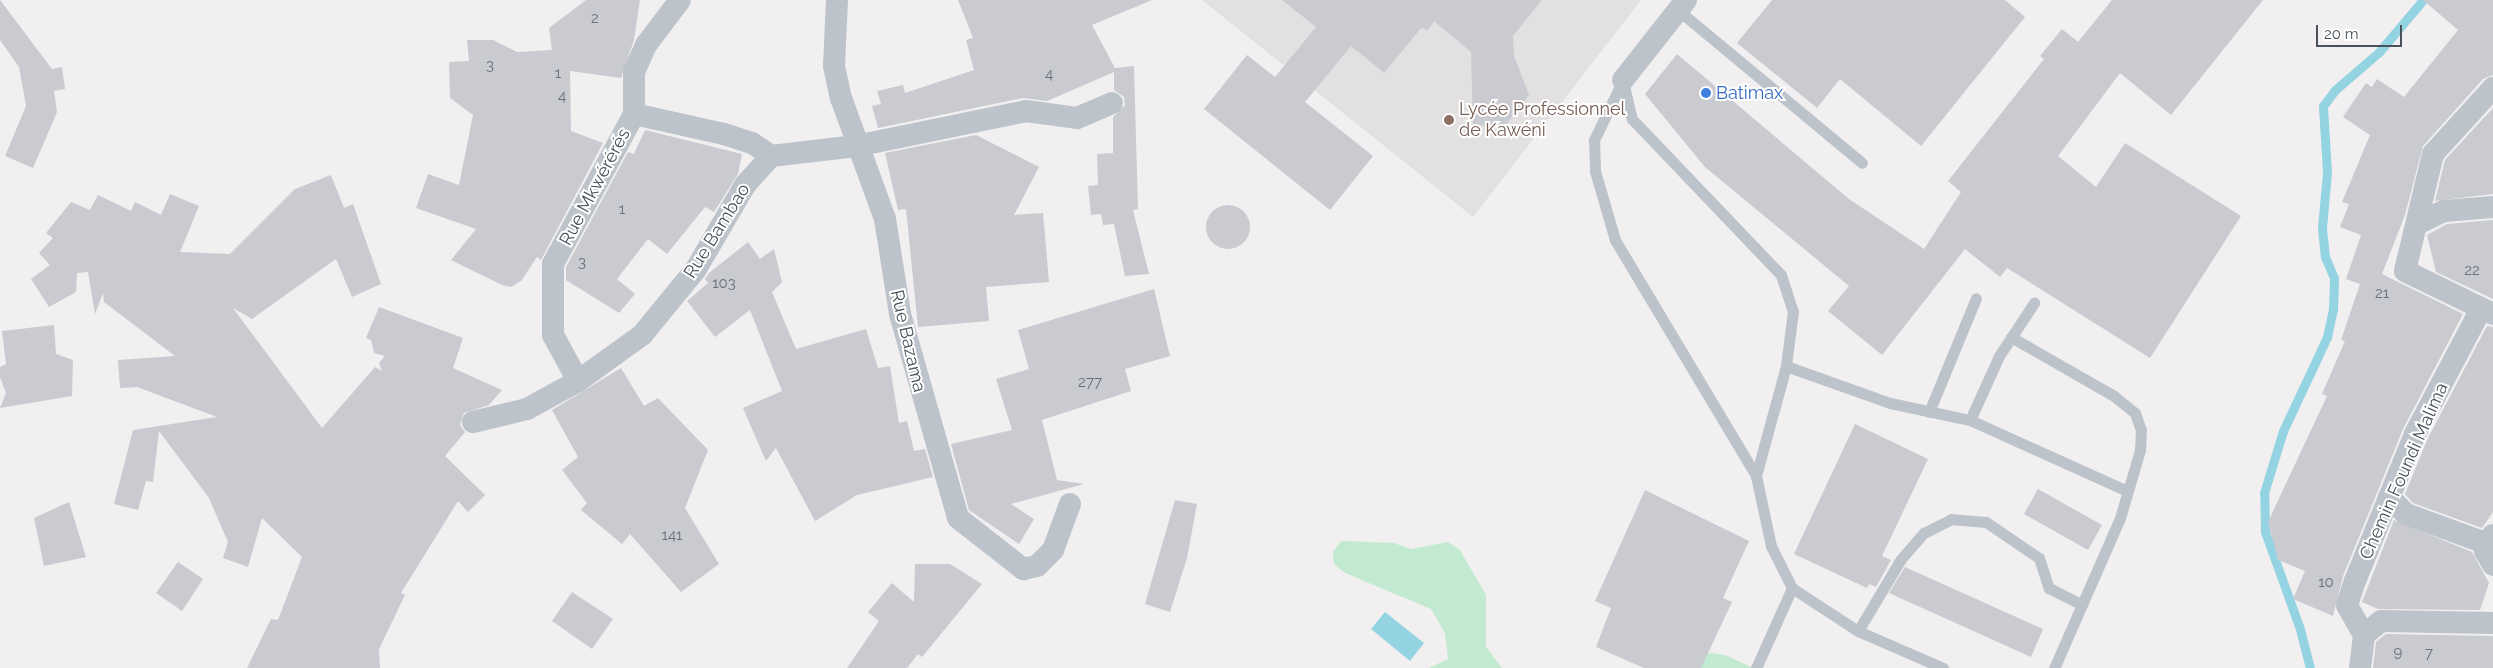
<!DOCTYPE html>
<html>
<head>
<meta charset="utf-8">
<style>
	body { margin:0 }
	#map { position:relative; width:2493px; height:668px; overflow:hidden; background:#f1efef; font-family:Raleway,sans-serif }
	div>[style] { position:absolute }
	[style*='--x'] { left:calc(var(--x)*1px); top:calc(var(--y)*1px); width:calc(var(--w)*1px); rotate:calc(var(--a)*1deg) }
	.education>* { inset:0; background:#e2e0e0 }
	.green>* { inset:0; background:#c2ead0 }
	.water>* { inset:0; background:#94d4e2 }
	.stream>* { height:9px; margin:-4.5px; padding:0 4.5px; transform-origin:4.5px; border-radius:4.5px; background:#94d4e2 }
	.building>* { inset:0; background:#c9cbd1 }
	.round { border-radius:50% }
	.lane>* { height:11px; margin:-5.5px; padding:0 5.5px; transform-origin:5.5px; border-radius:5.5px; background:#bcc3ca }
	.street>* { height:22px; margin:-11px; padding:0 11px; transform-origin:11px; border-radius:11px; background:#bcc3ca }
	.dots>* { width:14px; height:14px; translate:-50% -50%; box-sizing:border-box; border:2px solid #fff; border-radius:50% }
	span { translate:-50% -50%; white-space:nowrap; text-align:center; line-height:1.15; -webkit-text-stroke:4px #fff; paint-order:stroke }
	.number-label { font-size:15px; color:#697078 }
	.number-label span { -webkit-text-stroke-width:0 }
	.shop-label { font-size:18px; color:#366cbe }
	.left { translate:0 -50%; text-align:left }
	.education-label { font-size:18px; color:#785e54 }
	.street-label { font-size:18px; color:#49525a }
	.scale { position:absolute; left:2316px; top:25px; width:86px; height:22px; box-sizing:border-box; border:2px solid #49525a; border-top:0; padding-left:6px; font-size:15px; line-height:18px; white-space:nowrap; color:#49525a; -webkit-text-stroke:4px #fff; paint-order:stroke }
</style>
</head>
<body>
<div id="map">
	<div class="education">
		<i style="clip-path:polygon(1202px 0,1641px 0,1473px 217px)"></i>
	</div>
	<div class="green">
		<i style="clip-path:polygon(1341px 541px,1394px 543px,1411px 549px,1448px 542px,1460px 550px,1486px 595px,1486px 647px,1502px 668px,1429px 668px,1448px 659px,1445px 633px,1431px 609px,1345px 573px,1334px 564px,1333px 552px)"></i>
		<i style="clip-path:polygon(1711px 653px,1725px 655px,1753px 668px,1684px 668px,1699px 656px)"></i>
	</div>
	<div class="water">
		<i style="clip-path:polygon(1385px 612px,1424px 643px,1410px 661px,1371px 629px)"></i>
	</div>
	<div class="stream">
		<i style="--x:2310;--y:668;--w:40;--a:-104.4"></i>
		<i style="--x:2300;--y:629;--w:103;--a:-109.8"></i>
		<i style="--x:2265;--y:532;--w:39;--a:-91"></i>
		<i style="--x:2264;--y:493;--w:65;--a:-73"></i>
		<i style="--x:2283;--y:431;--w:104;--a:-64.9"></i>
		<i style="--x:2327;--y:337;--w:29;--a:-78"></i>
		<i style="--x:2333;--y:309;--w:31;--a:-88"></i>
		<i style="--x:2334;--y:278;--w:23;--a:-113"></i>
		<i style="--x:2325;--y:257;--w:29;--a:-96"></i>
		<i style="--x:2322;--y:228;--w:56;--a:-84.9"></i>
		<i style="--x:2327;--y:172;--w:66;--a:-93.5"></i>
		<i style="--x:2323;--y:106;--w:20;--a:-53"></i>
		<i style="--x:2335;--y:90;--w:58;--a:-40.8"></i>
		<i style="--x:2379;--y:52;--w:68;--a:-49.8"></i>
	</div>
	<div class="building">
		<i style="clip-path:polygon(0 0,52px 69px,62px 67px,65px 89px,54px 91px,57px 112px,33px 168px,5px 156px,26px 106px,19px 67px,0 40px)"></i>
		<i style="clip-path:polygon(586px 0,640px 0,634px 40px,621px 78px,570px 71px,571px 131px,603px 143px,541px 260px,537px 257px,521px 281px,511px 287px,502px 285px,451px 260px,476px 229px,416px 208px,428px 174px,459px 185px,473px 115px,450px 98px,449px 62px,469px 61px,467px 40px,493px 40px,517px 52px,552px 50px,549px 28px)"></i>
		<i style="clip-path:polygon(958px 0,1152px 0,1092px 25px,1115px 68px,1134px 66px,1138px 209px,1133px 210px,1149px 274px,1125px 276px,1114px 224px,1103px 225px,1101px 214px,1091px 215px,1088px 186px,1098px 185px,1097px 154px,1113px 153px,1113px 117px,1125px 105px,1124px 97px,1114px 90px,1114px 72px,1047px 101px,1023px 98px,878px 128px,872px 106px,881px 104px,877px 91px,903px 85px,905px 93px,974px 70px,966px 40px,973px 38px)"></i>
		<i style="clip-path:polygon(1282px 0,1542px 0,1513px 36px,1514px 56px,1529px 95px,1506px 125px,1473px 126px,1471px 52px,1434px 21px,1427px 31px,1422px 27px,1384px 73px,1351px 46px,1305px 102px,1373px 156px,1330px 210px,1204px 109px,1247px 55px,1275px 77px,1316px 27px)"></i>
		<i style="clip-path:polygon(1772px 0,2005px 0,2025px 17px,1921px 146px,1840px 79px,1817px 108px,1737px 43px)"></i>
		<i style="clip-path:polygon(2112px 0,2263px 0,2171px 115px,2120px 73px,2058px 156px,2096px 187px,2125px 143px,2241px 216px,2150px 358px,2007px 268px,2000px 277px,1965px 249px,1882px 355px,1828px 311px,1849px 286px,1705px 167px,1645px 94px,1677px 54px,1849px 199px,1924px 249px,1961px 192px,1948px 181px,2044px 59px,2040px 56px,2062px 29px,2078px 42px)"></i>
		<i style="clip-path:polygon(2423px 0,2493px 0,2493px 75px,2483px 79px,2423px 146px,2405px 215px,2382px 274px,2463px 314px,2403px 429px,2343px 576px,2333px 616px,2293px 599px,2305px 571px,2278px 560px,2268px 522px,2327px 396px,2322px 394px,2345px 341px,2341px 340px,2360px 284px,2346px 279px,2361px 235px,2340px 227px,2349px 204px,2342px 202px,2370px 135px,2343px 117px,2366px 83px,2372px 87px,2377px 79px,2404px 97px,2458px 30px)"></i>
		<i style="clip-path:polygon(2493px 108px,2493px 194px,2435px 201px,2445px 160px)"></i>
		<i style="clip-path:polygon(645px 130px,742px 154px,738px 174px,714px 212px,705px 207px,667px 254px,648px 239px,617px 279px,635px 294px,619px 313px,566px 280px,566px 267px,628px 152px,634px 154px)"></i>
		<i style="clip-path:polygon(976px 135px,1039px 167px,1014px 215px,1043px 213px,1049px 282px,986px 287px,989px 321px,918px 327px,906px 209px,898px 210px,885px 153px)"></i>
		<i style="clip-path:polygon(331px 175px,344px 208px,353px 204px,381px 284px,352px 297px,336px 259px,252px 319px,233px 308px,322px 428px,375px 367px,382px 371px,379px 363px,385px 356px,374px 353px,371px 340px,366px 338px,379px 307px,463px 338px,453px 368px,502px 390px,489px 405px,464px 413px,460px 425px,465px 432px,445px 456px,485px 495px,468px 512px,458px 501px,401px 593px,405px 595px,379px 649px,380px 668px,247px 668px,271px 619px,278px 620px,302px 557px,262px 518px,248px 567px,223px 558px,228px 542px,209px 498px,159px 431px,153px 482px,146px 481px,138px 510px,114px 504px,133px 430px,217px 417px,137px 387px,120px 388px,118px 360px,175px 356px,104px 302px,103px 293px,95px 314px,88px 272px,77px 273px,76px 292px,49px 307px,31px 279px,50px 265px,39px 253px,53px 238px,46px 233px,71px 202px,90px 210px,98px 195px,131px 211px,135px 202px,161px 215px,170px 194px,199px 206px,180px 252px,230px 254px,295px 189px)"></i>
		<i class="round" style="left:1206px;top:205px;width:44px;height:44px"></i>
		<i style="clip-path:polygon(2493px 220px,2493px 299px,2436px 272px,2427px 235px,2447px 224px)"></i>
		<i style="clip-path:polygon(748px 242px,760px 259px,774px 249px,782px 282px,772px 292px,796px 349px,866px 329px,878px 368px,890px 366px,899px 423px,907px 421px,914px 451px,925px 449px,933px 477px,857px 495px,815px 521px,776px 448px,766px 461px,743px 408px,782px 391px,750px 310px,715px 337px,687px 301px,708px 283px,705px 279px,709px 273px)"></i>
		<i style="clip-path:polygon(1154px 289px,1170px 356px,1125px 369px,1131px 391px,1042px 420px,1057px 480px,1084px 484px,1011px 504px,1034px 519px,1019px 544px,969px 510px,951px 444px,1012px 430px,996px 379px,1029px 369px,1018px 330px)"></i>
		<i style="clip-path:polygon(54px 325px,56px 354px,73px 360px,72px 396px,0 408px,6px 393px,0 377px,0 367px,6px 364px,2px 331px)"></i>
		<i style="clip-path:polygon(2487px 326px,2493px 327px,2493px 512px,2482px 528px,2413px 503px,2405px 494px,2427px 440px)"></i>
		<i style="clip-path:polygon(621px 368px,644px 406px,658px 398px,708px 450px,685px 508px,719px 564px,681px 592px,630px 534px,622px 544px,581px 510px,587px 503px,562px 470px,578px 457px,552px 410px)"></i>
		<i style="clip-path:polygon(1855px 424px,1928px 459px,1882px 556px,1891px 560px,1876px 587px,1869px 584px,1867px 588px,1794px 554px)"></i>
		<i style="clip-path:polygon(2038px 489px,2102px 525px,2088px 550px,2024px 514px)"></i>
		<i style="clip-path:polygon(1645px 490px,1749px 541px,1723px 598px,1732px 602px,1701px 668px,1644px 668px,1596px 647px,1611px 608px,1595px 601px)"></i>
		<i style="clip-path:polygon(1175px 500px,1197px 504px,1187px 558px,1170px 612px,1145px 604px)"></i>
		<i style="clip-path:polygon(69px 502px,86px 557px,44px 566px,34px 518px)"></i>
		<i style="clip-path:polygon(2394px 520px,2472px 552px,2489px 583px,2480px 610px,2378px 609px,2362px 602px)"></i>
		<i style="clip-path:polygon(178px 562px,203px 579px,182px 611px,156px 593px)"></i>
		<i style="clip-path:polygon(915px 564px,950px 564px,982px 584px,922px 657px,918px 654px,907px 668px,847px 668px,879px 621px,868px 612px,892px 583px,914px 602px)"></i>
		<i style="clip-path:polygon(1905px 567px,2043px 629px,2031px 657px,1889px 593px)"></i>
		<i style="clip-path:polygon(572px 592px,613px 619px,592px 649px,552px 621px)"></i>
		<i style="clip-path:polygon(2386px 634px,2493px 636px,2493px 668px,2373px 668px,2376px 642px)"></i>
	</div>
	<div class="lane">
		<i style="--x:1678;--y:10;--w:239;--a:39.7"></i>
		<i style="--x:1623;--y:80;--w:67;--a:115.8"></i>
		<i style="--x:1594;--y:140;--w:31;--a:88"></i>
		<i style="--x:1595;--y:171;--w:72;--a:73.8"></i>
		<i style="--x:1615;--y:240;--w:275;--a:59.1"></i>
		<i style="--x:1756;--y:476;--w:72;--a:77.9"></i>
		<i style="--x:1771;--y:546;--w:47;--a:63.4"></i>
		<i style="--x:1792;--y:588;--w:79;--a:33.1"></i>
		<i style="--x:1858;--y:631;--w:93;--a:23.5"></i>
		<i style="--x:1623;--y:81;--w:39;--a:77"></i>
		<i style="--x:1632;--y:119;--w:216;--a:46.3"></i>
		<i style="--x:1781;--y:275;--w:38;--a:72"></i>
		<i style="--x:1793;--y:311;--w:55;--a:97.3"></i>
		<i style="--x:1786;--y:366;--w:114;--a:105.3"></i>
		<i style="--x:2011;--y:337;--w:119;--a:29.8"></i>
		<i style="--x:2114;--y:396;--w:27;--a:39"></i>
		<i style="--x:2135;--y:413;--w:18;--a:71"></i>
		<i style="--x:2141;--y:430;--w:20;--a:93"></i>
		<i style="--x:2140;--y:450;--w:71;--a:106.4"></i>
		<i style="--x:2120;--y:518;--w:164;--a:113.7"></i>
		<i style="--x:1786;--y:366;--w:110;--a:19.6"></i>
		<i style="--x:1890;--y:403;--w:82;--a:12"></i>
		<i style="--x:1970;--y:420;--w:172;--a:24.3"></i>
		<i style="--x:1929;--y:412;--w:123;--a:-67.6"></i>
		<i style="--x:1970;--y:420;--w:70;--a:-65.6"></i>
		<i style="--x:1999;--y:356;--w:64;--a:-56.6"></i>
		<i style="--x:1858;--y:631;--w:84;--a:-59.2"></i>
		<i style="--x:1901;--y:559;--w:35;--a:-49"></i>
		<i style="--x:1924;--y:533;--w:30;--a:-27"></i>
		<i style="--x:1951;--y:519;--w:35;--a:5"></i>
		<i style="--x:1986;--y:522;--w:64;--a:34.2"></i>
		<i style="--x:2039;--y:558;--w:32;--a:72"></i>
		<i style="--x:2049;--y:588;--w:35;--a:27"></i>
		<i style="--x:1756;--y:668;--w:88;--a:-65.8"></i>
	</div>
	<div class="street">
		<i style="--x:837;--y:0;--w:66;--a:92.6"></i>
		<i style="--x:834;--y:66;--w:33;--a:78"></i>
		<i style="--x:841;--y:98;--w:129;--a:70"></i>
		<i style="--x:885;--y:219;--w:96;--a:81"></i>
		<i style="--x:900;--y:314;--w:212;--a:74.1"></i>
		<i style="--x:958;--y:518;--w:83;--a:38.1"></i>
		<i style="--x:1023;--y:569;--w:14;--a:-12"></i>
		<i style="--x:1037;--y:566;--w:23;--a:-45"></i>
		<i style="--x:1053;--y:550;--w:49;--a:-69.7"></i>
		<i style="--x:1623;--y:80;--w:102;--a:-51.8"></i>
		<i style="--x:2493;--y:88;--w:89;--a:132.3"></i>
		<i style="--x:2433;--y:154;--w:120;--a:103.5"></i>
		<i style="--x:2405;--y:271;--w:98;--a:26"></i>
		<i style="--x:634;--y:114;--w:92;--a:12.5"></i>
		<i style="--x:724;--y:134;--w:29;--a:18"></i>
		<i style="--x:752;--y:143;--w:23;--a:34"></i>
		<i style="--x:2419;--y:223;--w:28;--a:-26"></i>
		<i style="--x:2444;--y:211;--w:49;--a:-4.7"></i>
		<i style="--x:578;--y:381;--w:52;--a:-118.5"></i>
		<i style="--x:553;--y:335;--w:71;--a:-90"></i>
		<i style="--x:553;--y:264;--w:170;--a:-61.6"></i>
		<i style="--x:634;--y:114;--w:42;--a:-90"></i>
		<i style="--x:634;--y:72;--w:30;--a:-66"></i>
		<i style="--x:646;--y:45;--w:56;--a:-52.9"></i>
		<i style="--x:473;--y:422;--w:56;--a:-13.5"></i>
		<i style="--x:527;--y:409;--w:58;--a:-28.8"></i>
		<i style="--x:578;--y:381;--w:79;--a:-35.7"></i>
		<i style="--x:642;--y:335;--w:85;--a:-50.7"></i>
		<i style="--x:696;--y:269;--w:97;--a:-59.7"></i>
		<i style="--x:745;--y:185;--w:39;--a:-48"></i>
		<i style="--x:771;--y:156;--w:86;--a:-6.7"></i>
		<i style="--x:856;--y:146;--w:174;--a:-11.6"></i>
		<i style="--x:1026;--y:111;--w:51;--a:7.8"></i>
		<i style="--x:1077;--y:118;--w:38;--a:-23"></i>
		<i style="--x:2389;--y:497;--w:24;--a:45"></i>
		<i style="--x:2406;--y:514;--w:87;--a:20.1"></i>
		<i style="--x:2493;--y:535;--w:18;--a:117"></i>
		<i style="--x:2485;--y:551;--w:16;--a:60"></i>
		<i style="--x:2364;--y:635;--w:34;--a:-120"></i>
		<i style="--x:2347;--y:605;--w:25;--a:-72"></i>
		<i style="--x:2355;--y:581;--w:159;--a:-67.8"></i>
		<i style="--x:2415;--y:434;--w:141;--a:-62.2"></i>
		<i style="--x:2360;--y:668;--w:33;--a:-83"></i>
		<i style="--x:2364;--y:635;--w:22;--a:-39"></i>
		<i style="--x:2381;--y:621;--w:112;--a:1"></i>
	</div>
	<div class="dots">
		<i style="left:1706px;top:93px;background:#3f7fe0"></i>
		<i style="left:1449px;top:120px;background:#8d6e63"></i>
	</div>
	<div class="number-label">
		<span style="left:595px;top:19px">2</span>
		<span style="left:490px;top:66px">3</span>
		<span style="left:558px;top:74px">1</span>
		<span style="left:1049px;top:75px">4</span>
		<span style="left:562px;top:97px">4</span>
		<span style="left:622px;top:210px">1</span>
		<span style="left:582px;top:263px">3</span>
		<span style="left:2472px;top:271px">22</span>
		<span style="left:724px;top:284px">103</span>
		<span style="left:2382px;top:294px">21</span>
		<span style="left:1090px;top:383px">277</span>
		<span style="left:672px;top:536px">141</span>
		<span style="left:2326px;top:583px">10</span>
		<span style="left:2398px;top:653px">9</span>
		<span style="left:2429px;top:654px">7</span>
	</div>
	<div class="shop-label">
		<span class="left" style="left:1716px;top:93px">Batimax</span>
	</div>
	<div class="education-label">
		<span class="left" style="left:1459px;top:120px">Lycée Professionnel<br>de Kawéni</span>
	</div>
	<div class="street-label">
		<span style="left:595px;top:187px;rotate:-62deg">Rue Mkwérérés</span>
		<span style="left:717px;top:231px;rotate:-58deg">Rue Bambao</span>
		<span style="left:908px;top:341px;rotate:77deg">Rue Bazama</span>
		<span style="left:2404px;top:471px;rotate:-66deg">Chemin Foundi Malima</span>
	</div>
	<div class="scale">20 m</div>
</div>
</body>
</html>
